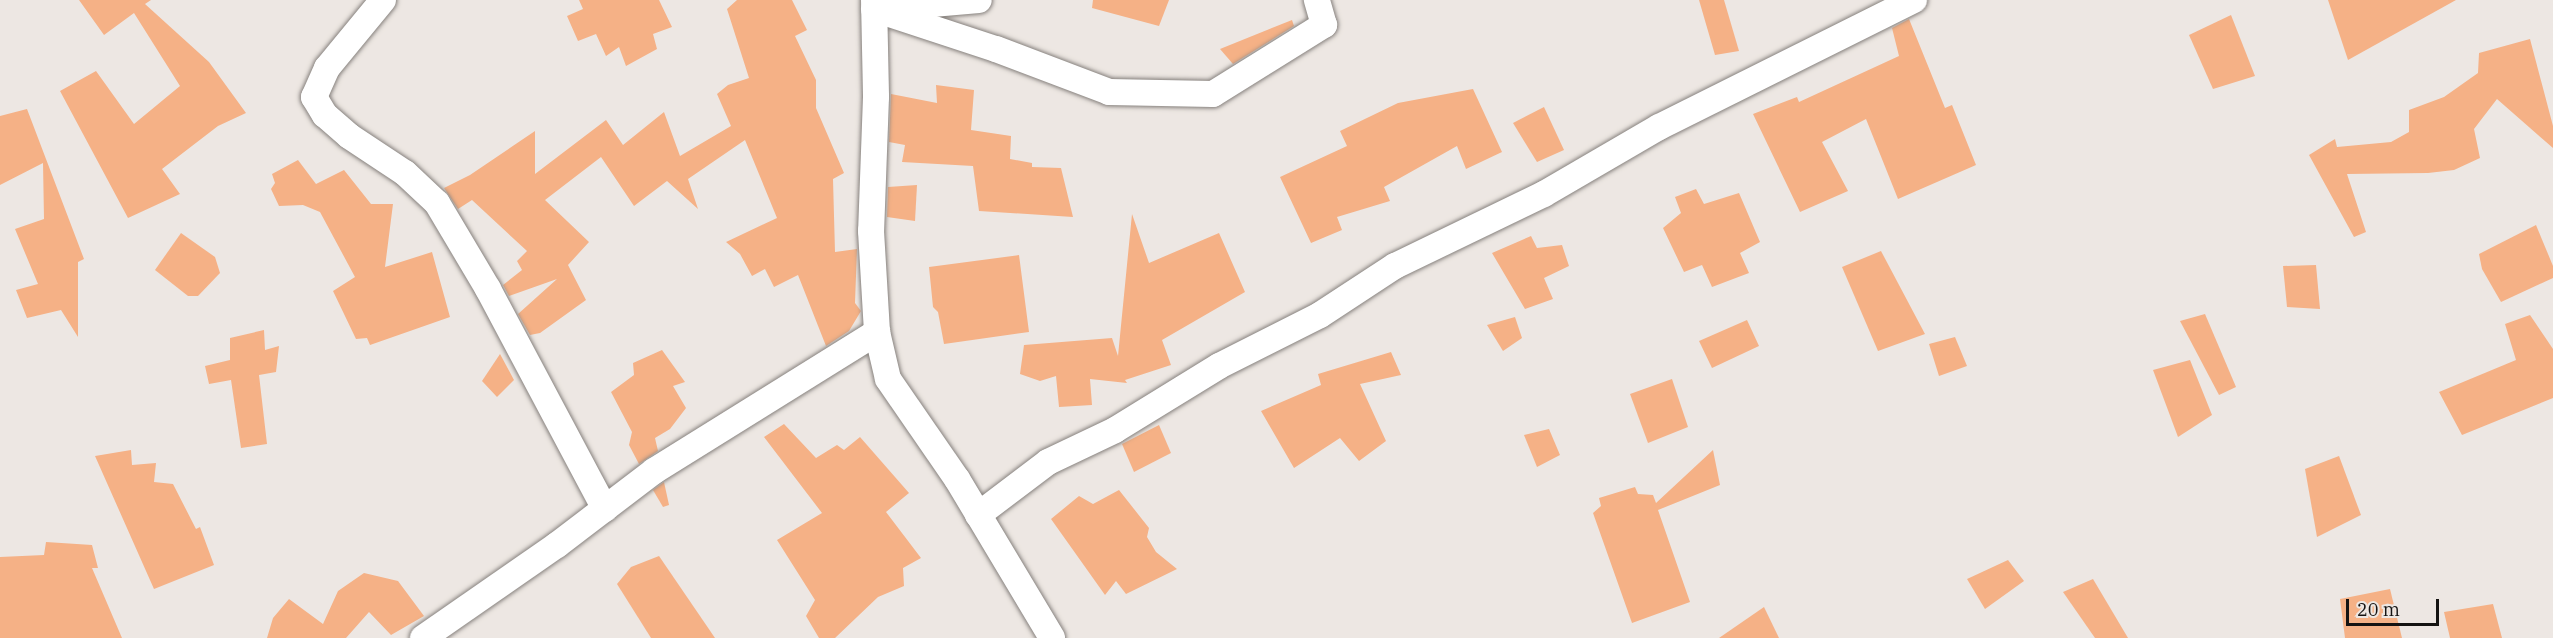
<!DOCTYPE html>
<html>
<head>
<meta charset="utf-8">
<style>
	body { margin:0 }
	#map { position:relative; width:2553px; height:638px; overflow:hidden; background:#ede7e3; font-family:"IBM Plex Serif",serif }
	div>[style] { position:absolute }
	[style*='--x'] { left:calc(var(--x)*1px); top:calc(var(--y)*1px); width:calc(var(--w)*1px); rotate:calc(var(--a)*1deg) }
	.building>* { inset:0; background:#f5b186 }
	.roads { filter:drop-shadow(0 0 2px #86817d) drop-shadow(0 0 2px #86817d) }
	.street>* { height:26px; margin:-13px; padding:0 13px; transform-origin:13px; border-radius:13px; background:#fff }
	span { translate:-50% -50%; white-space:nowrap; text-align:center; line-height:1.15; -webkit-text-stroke:4.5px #ede7e3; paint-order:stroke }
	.scale { position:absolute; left:2346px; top:599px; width:93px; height:27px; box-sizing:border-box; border:3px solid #151312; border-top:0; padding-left:8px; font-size:18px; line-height:21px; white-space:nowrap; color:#151312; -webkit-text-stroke:4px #ede7e3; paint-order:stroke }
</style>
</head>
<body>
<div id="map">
	<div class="building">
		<i style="clip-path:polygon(79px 0,151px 0,145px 4px,209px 62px,246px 113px,218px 126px,162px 169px,180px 194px,128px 218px,60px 91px,96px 71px,134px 124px,180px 86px,134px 13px,104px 35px)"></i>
		<i style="clip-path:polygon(579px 0,659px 0,672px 27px,653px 34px,657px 49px,626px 66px,619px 47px,606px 56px,596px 34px,578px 41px,567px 16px,583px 9px)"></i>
		<i style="clip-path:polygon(737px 0,792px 0,807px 30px,795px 36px,816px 80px,816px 108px,844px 173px,833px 179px,835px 252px,857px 249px,855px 303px,861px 311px,849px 331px,826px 346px,798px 275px,774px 287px,765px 269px,752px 276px,740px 254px,726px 242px,777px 218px,745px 140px,688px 179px,698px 209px,667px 181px,634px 206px,601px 157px,545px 200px,589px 242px,568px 265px,586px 300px,540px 333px,530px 335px,518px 314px,557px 279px,509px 296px,503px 285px,522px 270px,517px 261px,527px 251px,472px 200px,458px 209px,444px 188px,470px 175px,535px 131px,535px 174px,606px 120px,623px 145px,664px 112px,680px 156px,731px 126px,717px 94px,728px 85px,749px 78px,727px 9px)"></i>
		<i style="clip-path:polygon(1093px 0,1169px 0,1159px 26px,1092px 8px)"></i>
		<i style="clip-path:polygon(1699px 0,1724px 0,1739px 51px,1715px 55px)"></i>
		<i style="clip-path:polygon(2328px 0,2456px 0,2348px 60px)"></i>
		<i style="clip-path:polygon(2231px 15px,2255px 76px,2213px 89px,2189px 35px)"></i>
		<i style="clip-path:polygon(1909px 19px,1945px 108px,1952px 105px,1976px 165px,1898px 199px,1866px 119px,1822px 142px,1848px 191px,1800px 212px,1753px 114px,1797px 97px,1799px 102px,1899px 56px,1892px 28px)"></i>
		<i style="clip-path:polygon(1292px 20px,1294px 26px,1233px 64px,1220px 49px)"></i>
		<i style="clip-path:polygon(2530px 39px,2553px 126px,2553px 148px,2497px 99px,2474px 129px,2480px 158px,2454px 170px,2428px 173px,2347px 174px,2366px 232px,2354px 237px,2309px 155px,2335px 139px,2337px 147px,2391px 142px,2409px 132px,2409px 110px,2444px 97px,2478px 73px,2479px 53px)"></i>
		<i style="clip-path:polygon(936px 85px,974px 90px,971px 130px,1011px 136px,1010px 159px,1032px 163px,1032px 167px,1061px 168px,1073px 217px,979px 211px,973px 166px,902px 162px,905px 145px,889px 142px,891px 94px,937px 103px)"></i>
		<i style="clip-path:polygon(1473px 89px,1502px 152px,1466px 169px,1457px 146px,1384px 187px,1390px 201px,1337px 217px,1342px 230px,1311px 243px,1280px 177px,1347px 146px,1340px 131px,1398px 103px)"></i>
		<i style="clip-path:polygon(1544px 107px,1564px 150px,1537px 162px,1513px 123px)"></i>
		<i style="clip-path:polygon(27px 109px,84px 259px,78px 262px,78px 337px,61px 310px,27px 318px,16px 290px,38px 284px,15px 229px,44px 219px,43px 163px,0 185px,0 116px)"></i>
		<i style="clip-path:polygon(298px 160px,316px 184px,344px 170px,371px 204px,393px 204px,385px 267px,432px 252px,450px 317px,370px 345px,367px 338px,356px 339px,333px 291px,355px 277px,320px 212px,303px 205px,279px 206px,271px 189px,275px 183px,272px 174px)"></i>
		<i style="clip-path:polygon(917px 185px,915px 221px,887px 217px,888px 187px)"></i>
		<i style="clip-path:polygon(1696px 189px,1704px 204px,1739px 193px,1760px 242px,1740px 253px,1749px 273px,1712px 287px,1702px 265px,1684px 272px,1663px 228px,1681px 213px,1675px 197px)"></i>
		<i style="clip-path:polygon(1132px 214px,1149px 263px,1219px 233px,1245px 292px,1162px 340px,1171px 365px,1125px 380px,1127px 383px,1090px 379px,1092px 405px,1059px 407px,1056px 376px,1040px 381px,1020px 374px,1024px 345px,1112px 338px,1118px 356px)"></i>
		<i style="clip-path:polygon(2536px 225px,2553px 266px,2553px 278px,2501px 302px,2482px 269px,2479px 254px)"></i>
		<i style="clip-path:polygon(181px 233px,215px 257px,220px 273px,198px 296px,188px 296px,155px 270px)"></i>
		<i style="clip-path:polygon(1531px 236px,1537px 248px,1562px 245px,1569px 266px,1544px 278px,1553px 299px,1525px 309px,1492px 253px)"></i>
		<i style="clip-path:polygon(1881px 251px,1925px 334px,1878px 351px,1842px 267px)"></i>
		<i style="clip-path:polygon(1019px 255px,1029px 332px,944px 344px,938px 312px,933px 307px,929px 267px)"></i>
		<i style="clip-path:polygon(2316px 265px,2320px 309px,2287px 307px,2283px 266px)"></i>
		<i style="clip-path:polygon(2205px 314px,2236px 387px,2219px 395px,2180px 321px)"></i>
		<i style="clip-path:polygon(2530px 315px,2553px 349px,2553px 398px,2462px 435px,2439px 392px,2516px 360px,2505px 324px)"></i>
		<i style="clip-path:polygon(1515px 317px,1522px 338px,1503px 351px,1487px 325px)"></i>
		<i style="clip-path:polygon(1747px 320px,1759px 346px,1712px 368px,1699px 341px)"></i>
		<i style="clip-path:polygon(264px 330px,265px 350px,279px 346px,276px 372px,259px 375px,267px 444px,241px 448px,231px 380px,209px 384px,205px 366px,230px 360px,230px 338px)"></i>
		<i style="clip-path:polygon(1955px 337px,1967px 366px,1939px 376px,1929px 344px)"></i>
		<i style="clip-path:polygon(662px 350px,685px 382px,673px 386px,686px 408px,670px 429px,655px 438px,658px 451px,639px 464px,629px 445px,632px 432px,611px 392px,634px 375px,633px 363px)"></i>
		<i style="clip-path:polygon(1391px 352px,1401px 375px,1360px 384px,1386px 441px,1359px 461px,1340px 438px,1294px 468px,1261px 411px,1321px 385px,1318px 374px)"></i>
		<i style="clip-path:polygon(500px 354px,514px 380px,497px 397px,482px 381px)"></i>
		<i style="clip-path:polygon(2190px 360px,2212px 415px,2178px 437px,2153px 370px)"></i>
		<i style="clip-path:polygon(1672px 379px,1688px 427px,1648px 443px,1630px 394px)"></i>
		<i style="clip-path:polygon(784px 424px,816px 458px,837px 445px,844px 450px,860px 437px,909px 493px,886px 512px,921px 558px,903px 568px,904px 586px,878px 597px,835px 638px,819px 638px,806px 616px,815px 600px,777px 540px,822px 513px,764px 437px)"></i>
		<i style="clip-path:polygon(1159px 425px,1171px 453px,1134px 472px,1122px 444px)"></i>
		<i style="clip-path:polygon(1549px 429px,1560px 455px,1537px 467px,1524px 435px)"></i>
		<i style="clip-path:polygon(131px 450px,132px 465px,156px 463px,154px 482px,173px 484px,196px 529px,200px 527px,214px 565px,154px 589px,95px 456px)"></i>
		<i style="clip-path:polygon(1713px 450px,1720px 485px,1658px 510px,1690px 602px,1632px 623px,1593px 513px,1601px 506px,1599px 498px,1635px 487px,1638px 494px,1653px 495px,1656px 503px)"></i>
		<i style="clip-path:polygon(2339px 456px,2361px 515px,2317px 537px,2305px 469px)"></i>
		<i style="clip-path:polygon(664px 482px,669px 505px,663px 507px,653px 490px)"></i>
		<i style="clip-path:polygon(1119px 490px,1149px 528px,1147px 537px,1156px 552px,1177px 569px,1126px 594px,1116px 581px,1105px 595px,1051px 519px,1079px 496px,1093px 504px)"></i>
		<i style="clip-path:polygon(46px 542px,92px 545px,98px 568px,92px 568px,122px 638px,0 638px,0 557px,44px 555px)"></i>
		<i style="clip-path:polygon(659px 556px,715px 638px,651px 638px,617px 584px,631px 567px)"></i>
		<i style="clip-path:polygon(2008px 560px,2024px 581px,1985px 609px,1967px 579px)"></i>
		<i style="clip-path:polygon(364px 573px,398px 581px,424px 616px,391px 635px,369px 612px,346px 638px,267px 638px,273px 618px,289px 599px,323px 624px,338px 591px)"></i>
		<i style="clip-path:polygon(2093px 579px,2128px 638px,2095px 638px,2063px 592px)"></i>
		<i style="clip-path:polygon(2390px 589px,2402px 638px,2345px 638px,2340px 599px)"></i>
		<i style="clip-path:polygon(2493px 604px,2502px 638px,2450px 638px,2444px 612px)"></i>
		<i style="clip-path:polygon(1764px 607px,1779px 638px,1719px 638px)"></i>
	</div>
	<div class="roads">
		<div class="street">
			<i style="--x:383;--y:0;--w:88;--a:129.5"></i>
			<i style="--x:327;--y:68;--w:32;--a:114"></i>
			<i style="--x:314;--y:97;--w:21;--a:59"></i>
			<i style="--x:325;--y:115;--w:32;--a:41"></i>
			<i style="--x:349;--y:136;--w:67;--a:33.5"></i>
			<i style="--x:405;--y:173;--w:44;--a:43.2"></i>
			<i style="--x:437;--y:203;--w:100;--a:59.3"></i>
			<i style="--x:488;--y:289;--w:249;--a:62"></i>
			<i style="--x:874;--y:0;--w:97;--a:88.8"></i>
			<i style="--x:876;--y:97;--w:134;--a:92.1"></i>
			<i style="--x:871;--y:231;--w:101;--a:86.6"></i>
			<i style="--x:877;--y:332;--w:48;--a:76.8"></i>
			<i style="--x:888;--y:379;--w:121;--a:55.4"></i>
			<i style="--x:957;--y:479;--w:185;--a:59.1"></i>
			<i style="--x:886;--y:8;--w:93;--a:-4.9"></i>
			<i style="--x:874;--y:9;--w:128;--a:18.2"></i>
			<i style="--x:996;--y:49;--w:121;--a:20.8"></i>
			<i style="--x:1109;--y:92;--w:104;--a:1.1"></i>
			<i style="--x:1213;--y:94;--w:131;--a:-31.9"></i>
			<i style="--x:1324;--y:25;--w:26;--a:-106"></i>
			<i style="--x:978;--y:515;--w:88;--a:-37.1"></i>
			<i style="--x:1048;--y:462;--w:74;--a:-25.5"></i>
			<i style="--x:1115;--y:430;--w:122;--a:-31.6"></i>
			<i style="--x:1219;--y:366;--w:113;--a:-26.8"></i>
			<i style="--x:1320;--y:315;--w:90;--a:-33.2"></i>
			<i style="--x:1395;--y:266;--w:165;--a:-25.8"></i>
			<i style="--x:1544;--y:194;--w:133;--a:-30.2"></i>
			<i style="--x:1659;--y:127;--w:285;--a:-26.5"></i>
			<i style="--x:423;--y:638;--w:163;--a:-34.8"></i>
			<i style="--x:557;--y:545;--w:122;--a:-37.3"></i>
			<i style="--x:654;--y:471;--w:263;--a:-31.9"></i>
		</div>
	</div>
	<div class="scale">20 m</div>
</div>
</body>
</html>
